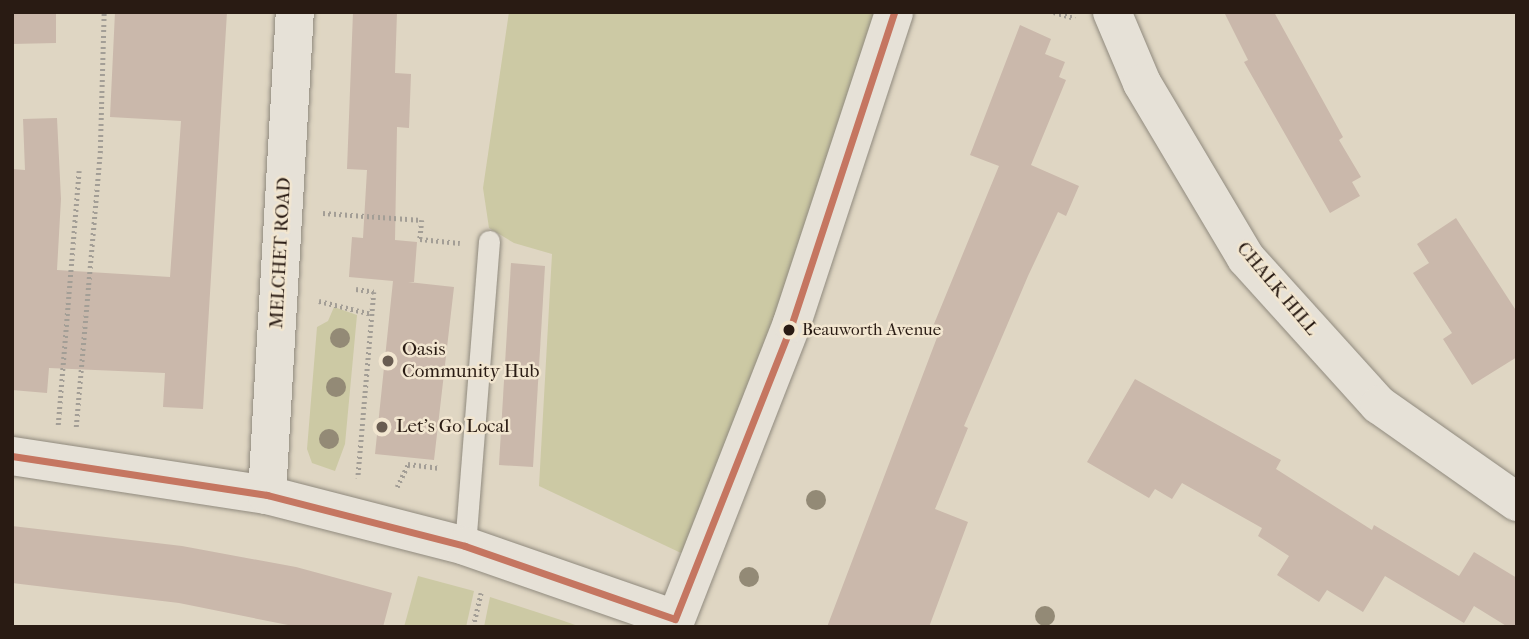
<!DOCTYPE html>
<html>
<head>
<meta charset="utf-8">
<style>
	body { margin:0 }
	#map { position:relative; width:1529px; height:639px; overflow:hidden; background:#dfd6c3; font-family:"IM FELL French Canon",serif }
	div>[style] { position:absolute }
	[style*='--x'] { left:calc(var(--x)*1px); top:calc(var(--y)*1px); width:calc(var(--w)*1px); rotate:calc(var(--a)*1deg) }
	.green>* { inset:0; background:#ccc9a4 }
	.building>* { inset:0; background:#cab8ab }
	.path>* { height:4.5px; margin-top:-2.25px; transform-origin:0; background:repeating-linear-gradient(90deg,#a39e96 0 2px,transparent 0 5.5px) }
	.roads { filter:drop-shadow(0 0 2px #908a7e) drop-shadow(0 0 2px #908a7e) }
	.lane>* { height:21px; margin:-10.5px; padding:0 10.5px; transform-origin:10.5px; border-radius:10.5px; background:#e6e1d7 }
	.street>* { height:38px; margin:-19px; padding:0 19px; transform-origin:19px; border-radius:19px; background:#e6e1d7 }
	.secondary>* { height:38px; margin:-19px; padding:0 19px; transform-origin:19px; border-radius:19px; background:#e6e1d7 }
	.bus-1>* { height:7px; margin:-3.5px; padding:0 3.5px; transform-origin:3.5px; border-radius:3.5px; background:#c57661 }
	.trees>* { width:20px; height:20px; margin:-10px; border-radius:50%; background:#938a76 }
	.dots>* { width:19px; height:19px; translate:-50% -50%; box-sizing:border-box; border:4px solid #f2e6d0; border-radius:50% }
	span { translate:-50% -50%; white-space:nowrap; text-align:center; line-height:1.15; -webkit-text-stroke:5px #f2e6d0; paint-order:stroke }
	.bus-label { font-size:17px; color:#291b13 }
	.left { translate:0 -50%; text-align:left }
	.street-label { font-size:19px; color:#291b13 }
	.poi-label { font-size:19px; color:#291b13 }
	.frame { position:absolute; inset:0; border:14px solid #291b13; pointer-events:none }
</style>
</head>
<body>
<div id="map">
	<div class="green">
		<i style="clip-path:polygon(509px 12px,893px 12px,698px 561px,539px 486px,552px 254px,514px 243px,489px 228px,483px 188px)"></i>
		<i style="clip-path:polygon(334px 307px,357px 315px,345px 444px,335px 471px,312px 463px,307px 449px,317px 327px,328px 321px)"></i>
		<i style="clip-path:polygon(418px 576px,474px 591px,466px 627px,404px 627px)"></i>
		<i style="clip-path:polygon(490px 597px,561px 620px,581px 627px,484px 627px)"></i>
	</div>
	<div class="building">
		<i style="clip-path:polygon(12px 12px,56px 12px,56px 43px,12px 44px)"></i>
		<i style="clip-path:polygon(115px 12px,227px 12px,203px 409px,163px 407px,165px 373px,49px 368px,47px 393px,12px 390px,12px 169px,25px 170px,23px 119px,57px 118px,61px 199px,57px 270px,170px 277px,181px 121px,110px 117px)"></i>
		<i style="clip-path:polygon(353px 12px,397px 12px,395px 73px,411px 74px,409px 128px,397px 127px,395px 240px,417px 242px,414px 282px,408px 282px,454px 287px,434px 460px,375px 454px,393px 281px,349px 277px,352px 237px,363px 238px,367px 170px,347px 169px)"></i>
		<i style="clip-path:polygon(1224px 12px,1274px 12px,1343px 137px,1339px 140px,1361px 177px,1352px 182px,1360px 196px,1330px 213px,1244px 62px,1248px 60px)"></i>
		<i style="clip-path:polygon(1020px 25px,1051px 39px,1045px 54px,1065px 62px,1059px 77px,1066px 80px,1031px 165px,1079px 186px,1066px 216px,1058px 212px,1028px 276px,964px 426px,968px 428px,935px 509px,968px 522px,929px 627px,827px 627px,941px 327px,934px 324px,999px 166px,970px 155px)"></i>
		<i style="clip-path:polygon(1456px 218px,1517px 312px,1517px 357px,1472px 385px,1443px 339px,1452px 333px,1413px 273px,1429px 263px,1417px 244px)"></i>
		<i style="clip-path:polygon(511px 263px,545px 266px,533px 467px,499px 465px)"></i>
		<i style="clip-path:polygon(1135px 379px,1281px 460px,1276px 469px,1372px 530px,1374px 525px,1459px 576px,1474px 552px,1517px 578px,1517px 627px,1508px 627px,1474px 606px,1464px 623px,1385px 576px,1363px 612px,1327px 590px,1319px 602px,1277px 575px,1289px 556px,1258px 536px,1262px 528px,1182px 483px,1172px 499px,1155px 489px,1149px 498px,1087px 462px)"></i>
		<i style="clip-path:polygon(12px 526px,182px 546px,296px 567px,392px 593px,383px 627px,298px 627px,179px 603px,12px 583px)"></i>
	</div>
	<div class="path">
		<i style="--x:1054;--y:12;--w:22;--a:16"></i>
		<i style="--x:323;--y:213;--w:99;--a:4"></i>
		<i style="--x:422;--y:220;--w:19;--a:96"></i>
		<i style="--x:420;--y:239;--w:40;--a:5.7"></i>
		<i style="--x:356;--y:289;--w:18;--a:9"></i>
		<i style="--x:374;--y:292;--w:187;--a:94.9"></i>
		<i style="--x:319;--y:301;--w:55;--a:13.8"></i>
		<i style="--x:58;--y:425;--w:255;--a:-85.3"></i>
		<i style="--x:76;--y:427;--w:275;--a:-85"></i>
		<i style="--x:100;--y:153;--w:141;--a:-88.4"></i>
		<i style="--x:397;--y:487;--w:25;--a:-64"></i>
		<i style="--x:408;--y:464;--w:32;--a:7"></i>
		<i style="--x:473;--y:627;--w:35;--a:-77"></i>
	</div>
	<div class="roads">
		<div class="lane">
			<i style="--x:465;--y:546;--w:306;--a:-85.5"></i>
		</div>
		<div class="street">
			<i style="--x:12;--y:456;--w:258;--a:8.7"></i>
			<i style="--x:267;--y:495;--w:204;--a:14.4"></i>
			<i style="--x:465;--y:546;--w:222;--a:19.2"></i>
			<i style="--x:267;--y:495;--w:484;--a:-86.7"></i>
		</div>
		<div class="secondary">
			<i style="--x:1112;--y:12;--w:77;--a:67.1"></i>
			<i style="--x:1142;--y:83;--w:204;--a:59.3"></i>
			<i style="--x:1246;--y:258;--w:198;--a:47.9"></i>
			<i style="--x:1379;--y:405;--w:169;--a:35.1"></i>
			<i style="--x:673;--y:627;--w:326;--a:-68.6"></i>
			<i style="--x:792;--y:323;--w:327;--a:-71.8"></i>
		</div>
	</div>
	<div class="bus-1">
		<i style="--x:12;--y:456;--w:258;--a:8.7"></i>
		<i style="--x:267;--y:495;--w:204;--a:14.4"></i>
		<i style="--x:465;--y:546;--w:222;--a:19.2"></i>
		<i style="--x:675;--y:619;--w:318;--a:-68.4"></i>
		<i style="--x:792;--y:323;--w:327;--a:-71.8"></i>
	</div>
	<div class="trees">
		<i style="left:340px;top:338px"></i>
		<i style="left:336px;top:387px"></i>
		<i style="left:329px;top:439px"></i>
		<i style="left:816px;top:500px"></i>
		<i style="left:749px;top:577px"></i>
		<i style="left:1045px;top:616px"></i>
	</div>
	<div class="dots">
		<i style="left:789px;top:330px;background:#291b13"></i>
		<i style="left:388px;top:361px;background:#695c51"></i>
		<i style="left:382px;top:427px;background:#695c51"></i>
	</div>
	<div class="bus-label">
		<span class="left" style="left:802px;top:330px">Beauworth Avenue</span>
	</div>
	<div class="street-label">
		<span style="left:281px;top:253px;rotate:-87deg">MELCHET ROAD</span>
		<span style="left:1277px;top:289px;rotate:50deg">CHALK HILL</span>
	</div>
	<div class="poi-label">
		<span class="left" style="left:402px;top:361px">Oasis<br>Community Hub</span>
		<span class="left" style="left:396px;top:427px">Let's Go Local</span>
	</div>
	<div class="frame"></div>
</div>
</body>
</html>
